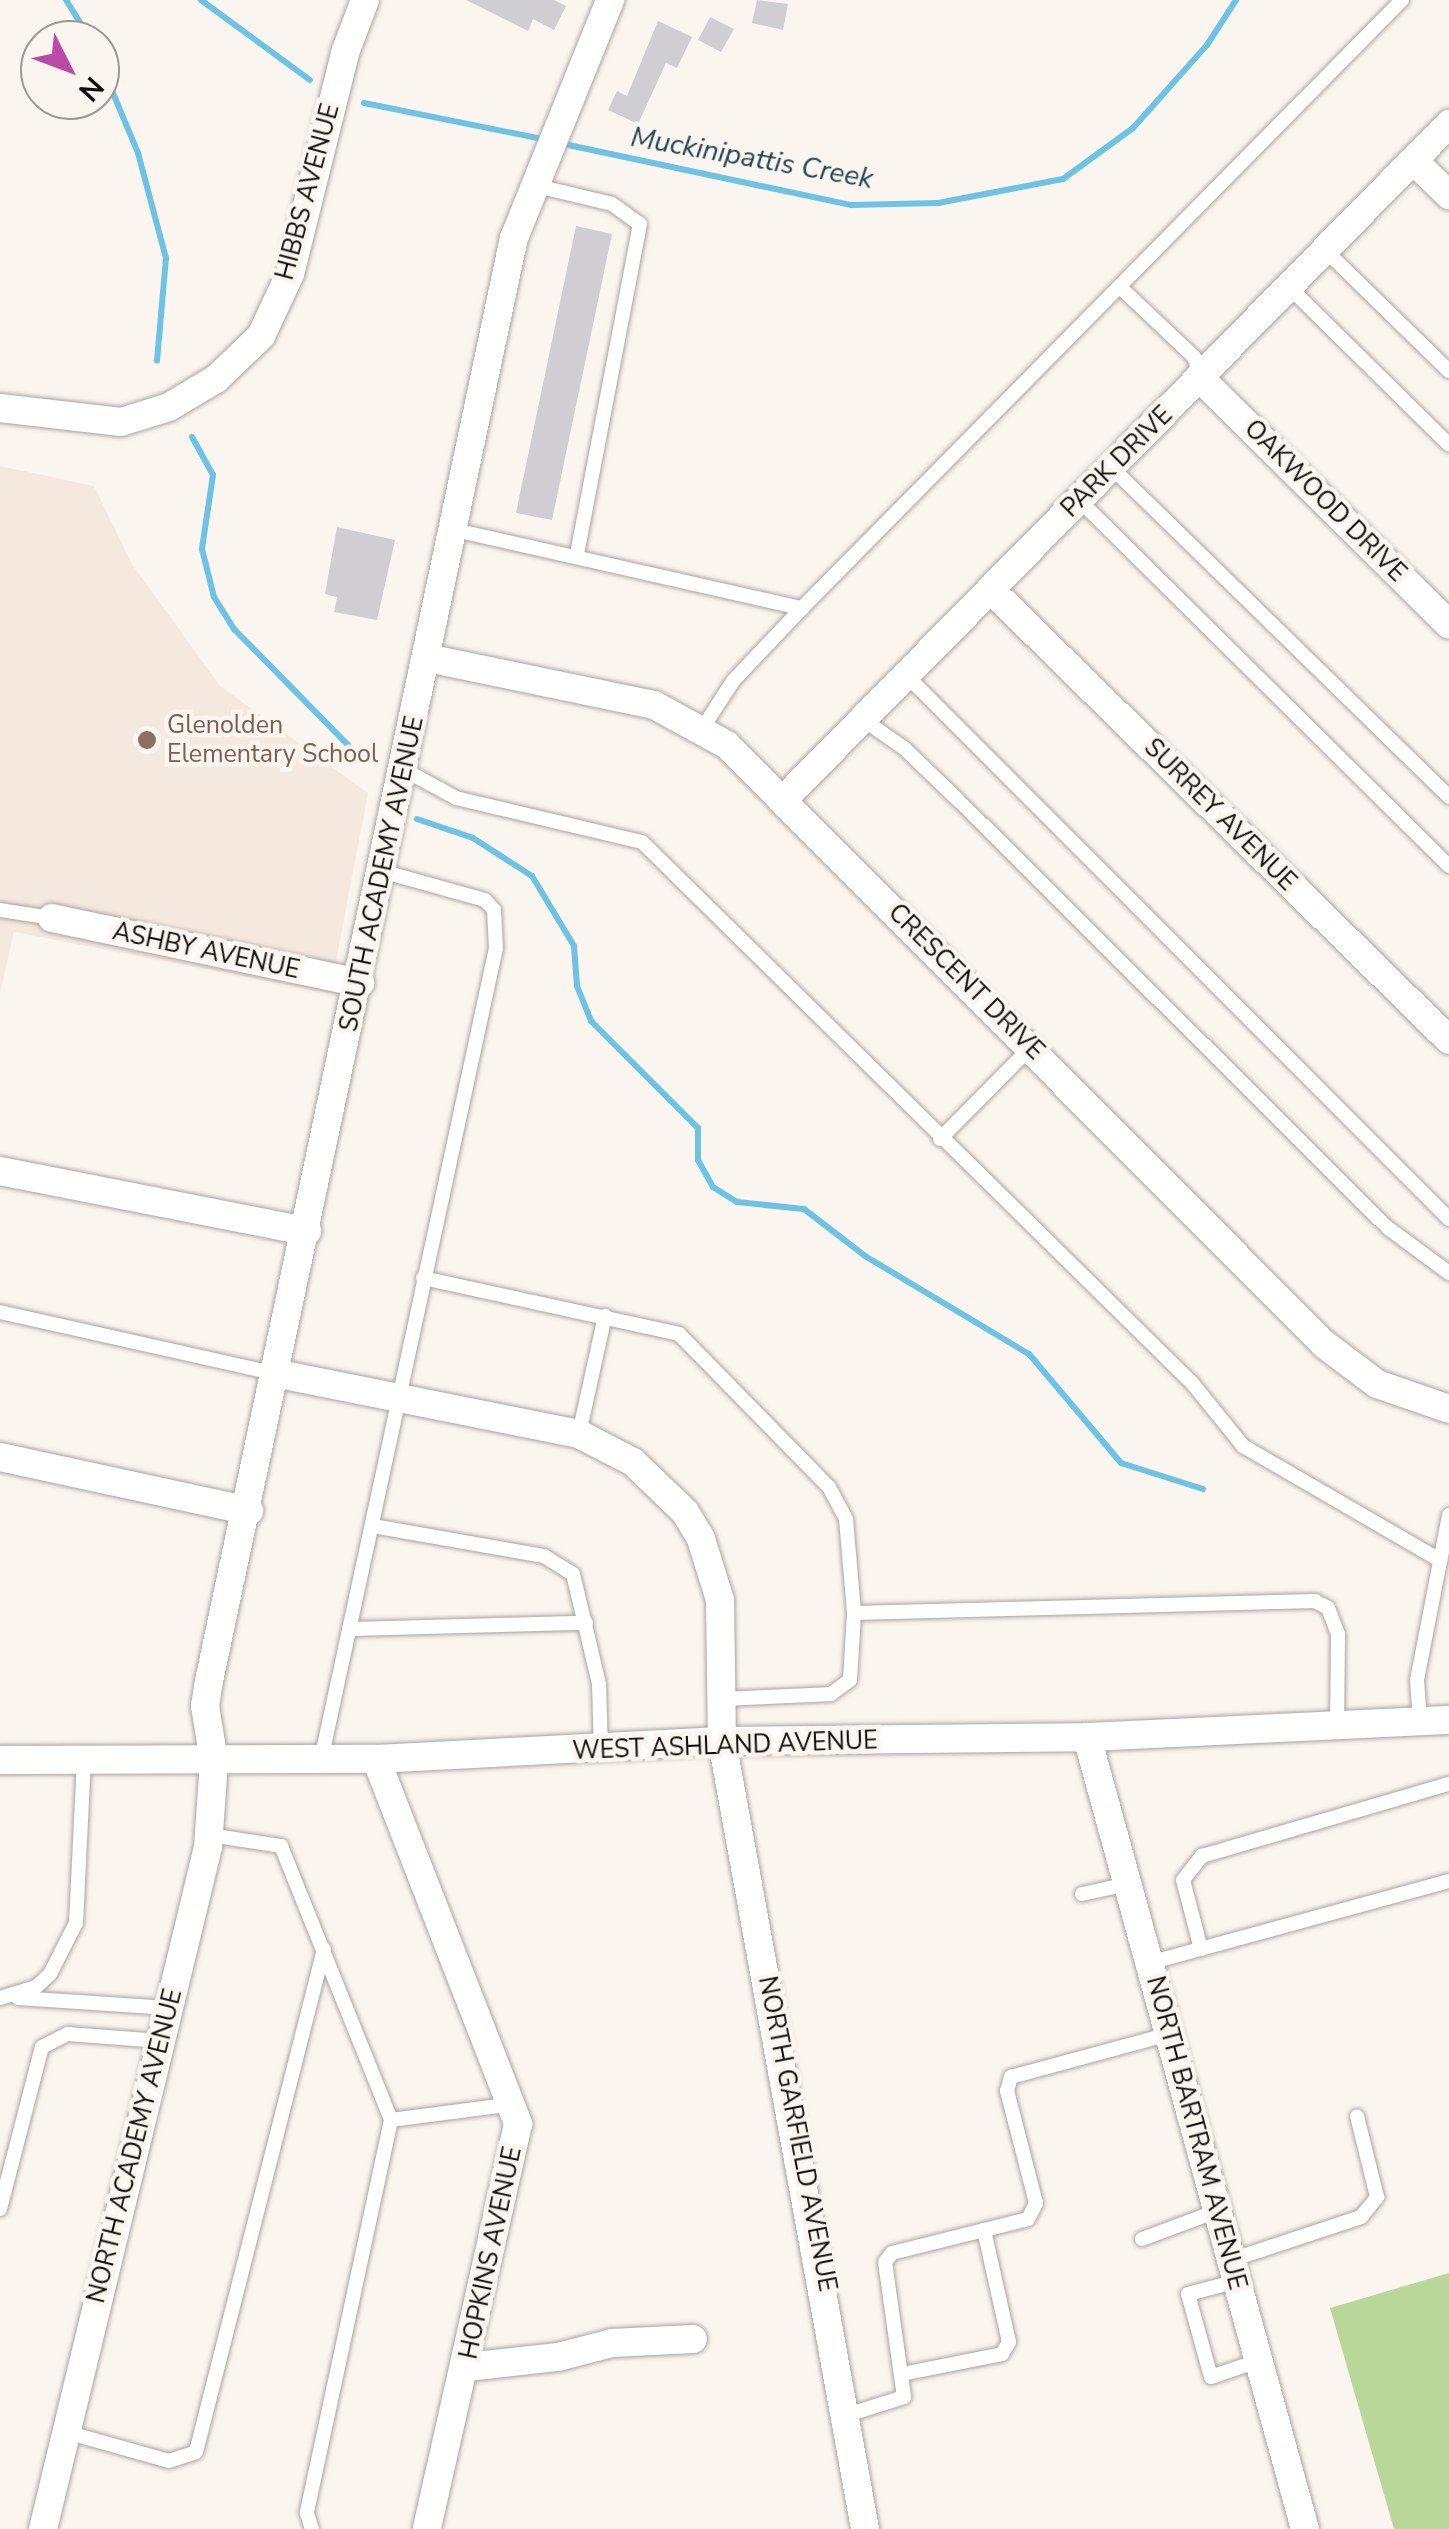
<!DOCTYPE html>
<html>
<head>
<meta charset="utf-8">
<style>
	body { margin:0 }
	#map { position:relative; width:1449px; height:2529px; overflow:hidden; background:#fbf5f0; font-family:"Nunito Sans",sans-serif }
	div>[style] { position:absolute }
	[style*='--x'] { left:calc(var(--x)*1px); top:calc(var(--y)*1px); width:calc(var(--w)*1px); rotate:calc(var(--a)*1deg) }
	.built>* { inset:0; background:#f5e9df }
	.green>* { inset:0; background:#bad79a }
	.stream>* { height:6px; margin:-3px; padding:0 3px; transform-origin:3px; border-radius:3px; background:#6ec2e3 }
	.building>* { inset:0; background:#d0cdd3 }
	.roads { filter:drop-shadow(0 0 2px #aaa4a0) drop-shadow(0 0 2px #aaa4a0) }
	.service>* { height:14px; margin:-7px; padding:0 7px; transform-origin:7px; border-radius:7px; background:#fff }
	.minor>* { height:28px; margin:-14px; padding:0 14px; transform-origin:14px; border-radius:14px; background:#fff }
	.dots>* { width:28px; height:28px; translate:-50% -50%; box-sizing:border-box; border:5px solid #fbf5f0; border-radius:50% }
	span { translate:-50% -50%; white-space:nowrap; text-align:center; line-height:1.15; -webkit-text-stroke:9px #fbf5f0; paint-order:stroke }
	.street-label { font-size:25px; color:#0e0c0a }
	.education-label { font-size:25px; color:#785e54 }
	.left { translate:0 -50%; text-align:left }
	.water-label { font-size:28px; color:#1f4553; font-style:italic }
	.north { position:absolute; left:20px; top:20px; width:100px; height:100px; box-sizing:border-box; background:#fbf5f0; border:2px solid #9c9894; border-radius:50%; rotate:132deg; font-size:28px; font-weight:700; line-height:40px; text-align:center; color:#0e0c0a }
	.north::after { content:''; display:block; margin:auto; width:35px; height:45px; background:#ba4aa6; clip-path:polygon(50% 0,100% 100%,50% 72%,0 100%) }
</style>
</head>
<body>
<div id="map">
	<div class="built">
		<i style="clip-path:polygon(0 466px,94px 486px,132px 564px,220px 686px,368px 793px,330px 993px,14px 932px,0 993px)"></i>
	</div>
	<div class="green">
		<i style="clip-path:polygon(1449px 2273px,1449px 2529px,1394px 2529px,1330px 2308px)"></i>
	</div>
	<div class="stream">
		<i style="--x:66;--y:0;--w:47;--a:58"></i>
		<i style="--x:201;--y:0;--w:135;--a:36.3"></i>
		<i style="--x:100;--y:62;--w:99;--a:67.3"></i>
		<i style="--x:138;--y:153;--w:109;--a:75.1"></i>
		<i style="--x:166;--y:258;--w:103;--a:95"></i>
		<i style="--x:364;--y:103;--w:187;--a:11.4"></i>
		<i style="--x:559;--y:143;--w:299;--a:12"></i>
		<i style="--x:851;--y:205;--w:87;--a:-1.3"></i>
		<i style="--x:938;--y:203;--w:127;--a:-10.9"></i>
		<i style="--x:1063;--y:179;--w:87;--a:-36.1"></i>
		<i style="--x:1133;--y:128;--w:111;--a:-48.3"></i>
		<i style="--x:1207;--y:45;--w:54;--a:-57.2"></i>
		<i style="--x:192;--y:437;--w:43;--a:61.1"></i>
		<i style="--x:213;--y:475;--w:75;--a:98.5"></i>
		<i style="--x:202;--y:549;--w:49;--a:76"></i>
		<i style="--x:214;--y:597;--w:39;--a:58"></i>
		<i style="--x:235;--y:630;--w:175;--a:45.5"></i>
		<i style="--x:417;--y:819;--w:59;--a:18.7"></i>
		<i style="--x:473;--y:838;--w:70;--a:32.8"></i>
		<i style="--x:532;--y:876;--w:82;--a:59"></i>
		<i style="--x:574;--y:946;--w:40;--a:85.7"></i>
		<i style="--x:577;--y:986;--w:38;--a:68"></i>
		<i style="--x:591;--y:1021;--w:151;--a:45"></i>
		<i style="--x:698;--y:1128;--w:32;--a:90"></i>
		<i style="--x:698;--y:1160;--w:31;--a:61"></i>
		<i style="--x:713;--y:1187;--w:28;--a:32"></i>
		<i style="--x:737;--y:1202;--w:67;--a:6"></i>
		<i style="--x:804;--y:1209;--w:77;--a:37.6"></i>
		<i style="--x:865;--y:1256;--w:191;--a:30.9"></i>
		<i style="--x:1029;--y:1354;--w:143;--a:49.8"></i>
		<i style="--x:1121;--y:1463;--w:86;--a:17.6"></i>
	</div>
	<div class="building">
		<i style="clip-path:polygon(466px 0,554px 0,566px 6px,554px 30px,533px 19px,528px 31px)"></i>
		<i style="clip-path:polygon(757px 0,788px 4px,783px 30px,752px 23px)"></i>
		<i style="clip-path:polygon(710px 17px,734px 29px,721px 52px,698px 40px)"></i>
		<i style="clip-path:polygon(658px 21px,692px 37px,677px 68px,666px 63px,638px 124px,608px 110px,617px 91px,627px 96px)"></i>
		<i style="clip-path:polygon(576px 226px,612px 234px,552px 520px,516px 513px)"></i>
		<i style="clip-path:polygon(337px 527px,395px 540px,377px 620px,334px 612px,337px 597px,325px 594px)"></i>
	</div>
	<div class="roads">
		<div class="service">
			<i style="--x:533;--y:185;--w:81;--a:13.5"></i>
			<i style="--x:612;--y:204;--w:34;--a:36"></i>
			<i style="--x:640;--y:224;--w:337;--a:100.8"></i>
			<i style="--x:1326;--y:251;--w:172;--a:44.3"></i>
			<i style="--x:1121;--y:288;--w:100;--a:43.4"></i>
			<i style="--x:1194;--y:357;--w:22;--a:72"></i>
			<i style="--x:1290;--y:288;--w:223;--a:44.6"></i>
			<i style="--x:1110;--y:466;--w:474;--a:44.3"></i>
			<i style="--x:1078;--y:499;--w:522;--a:44.69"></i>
			<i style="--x:455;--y:530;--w:356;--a:12.7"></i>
			<i style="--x:906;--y:675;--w:769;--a:45.05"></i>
			<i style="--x:862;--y:719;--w:51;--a:34.6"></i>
			<i style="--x:904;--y:748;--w:76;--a:43.9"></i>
			<i style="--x:959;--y:801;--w:605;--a:44.87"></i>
			<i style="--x:1388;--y:1228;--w:76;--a:36.4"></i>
			<i style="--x:702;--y:729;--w:57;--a:-57.1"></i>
			<i style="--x:733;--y:681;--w:100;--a:-46.6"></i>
			<i style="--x:802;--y:608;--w:854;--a:-45.38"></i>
			<i style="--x:401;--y:768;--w:63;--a:28.6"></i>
			<i style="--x:456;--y:798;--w:191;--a:13.3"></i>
			<i style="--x:642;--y:842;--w:773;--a:44.53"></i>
			<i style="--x:1193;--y:1384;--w:80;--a:51.1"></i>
			<i style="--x:1243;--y:1446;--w:228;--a:30.1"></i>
			<i style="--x:0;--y:910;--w:53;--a:8.7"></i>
			<i style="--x:940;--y:1139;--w:128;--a:-45.3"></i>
			<i style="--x:423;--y:1278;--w:262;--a:12.3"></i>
			<i style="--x:679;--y:1334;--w:214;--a:45.6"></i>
			<i style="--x:829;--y:1487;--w:36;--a:62"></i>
			<i style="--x:846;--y:1519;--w:94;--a:85.1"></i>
			<i style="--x:854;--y:1613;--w:67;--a:93.4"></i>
			<i style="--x:850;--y:1680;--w:24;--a:144"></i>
			<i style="--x:831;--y:1694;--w:106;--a:177.3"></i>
			<i style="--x:0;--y:1312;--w:284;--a:12.6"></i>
			<i style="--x:579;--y:1434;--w:121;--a:-77.6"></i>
			<i style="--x:373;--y:1526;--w:174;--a:10"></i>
			<i style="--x:544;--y:1556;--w:34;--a:32"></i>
			<i style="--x:573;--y:1574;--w:113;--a:76.7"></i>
			<i style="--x:599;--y:1684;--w:67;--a:88.3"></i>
			<i style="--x:854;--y:1613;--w:461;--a:-1.5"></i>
			<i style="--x:1315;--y:1601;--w:15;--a:28"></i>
			<i style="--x:1328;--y:1608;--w:28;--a:69"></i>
			<i style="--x:1338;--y:1634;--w:91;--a:90.6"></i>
			<i style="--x:349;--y:1629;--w:237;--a:-1.5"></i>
			<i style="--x:1420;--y:1721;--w:41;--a:-94.2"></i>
			<i style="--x:1417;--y:1680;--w:168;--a:-79"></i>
			<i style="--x:321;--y:1760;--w:831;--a:-77.84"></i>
			<i style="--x:496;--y:948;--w:38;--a:-93"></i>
			<i style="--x:494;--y:910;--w:13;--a:-132"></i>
			<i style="--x:485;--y:900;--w:108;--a:-164.4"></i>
			<i style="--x:209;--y:1835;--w:73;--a:8.7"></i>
			<i style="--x:281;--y:1846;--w:295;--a:68.1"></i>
			<i style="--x:391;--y:2120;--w:402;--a:102.1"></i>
			<i style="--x:307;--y:2513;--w:17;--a:73"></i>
			<i style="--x:1082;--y:1894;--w:47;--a:-12.3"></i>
			<i style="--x:1201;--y:1949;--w:71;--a:-104.6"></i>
			<i style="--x:1183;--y:1880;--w:31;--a:-52"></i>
			<i style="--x:1202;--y:1856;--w:257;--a:-16.3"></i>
			<i style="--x:1149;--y:1963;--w:311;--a:-15.3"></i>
			<i style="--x:0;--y:1998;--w:38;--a:-17"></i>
			<i style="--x:36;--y:1987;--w:19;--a:-43"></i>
			<i style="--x:50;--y:1974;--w:57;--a:-63"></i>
			<i style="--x:76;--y:1923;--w:162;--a:-87.2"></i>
			<i style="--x:18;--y:1998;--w:151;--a:3.8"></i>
			<i style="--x:391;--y:2120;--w:124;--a:-7.4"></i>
			<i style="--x:0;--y:2209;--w:167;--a:-75.5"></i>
			<i style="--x:42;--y:2047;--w:29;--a:-27"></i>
			<i style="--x:68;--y:2034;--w:92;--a:4.4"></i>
			<i style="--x:1142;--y:2239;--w:80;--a:-20.5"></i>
			<i style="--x:1231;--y:2260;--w:137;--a:-18.3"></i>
			<i style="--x:1361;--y:2217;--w:26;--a:-51"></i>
			<i style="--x:1377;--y:2197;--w:83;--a:-103.9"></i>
			<i style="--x:1237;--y:2281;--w:51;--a:165.1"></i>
			<i style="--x:1188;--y:2294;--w:86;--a:74.5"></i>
			<i style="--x:1211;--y:2377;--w:50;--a:-18.8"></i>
			<i style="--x:902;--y:2374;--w:102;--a:-11.3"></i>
			<i style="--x:1002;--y:2354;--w:14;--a:-60"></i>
			<i style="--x:1009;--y:2342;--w:115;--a:-102.6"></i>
			<i style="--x:847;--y:2415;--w:60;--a:-17.5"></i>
			<i style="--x:904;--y:2397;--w:136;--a:-98"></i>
			<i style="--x:885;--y:2262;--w:11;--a:-52"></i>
			<i style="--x:892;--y:2253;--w:140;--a:-14"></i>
			<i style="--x:1028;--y:2219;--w:18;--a:-63"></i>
			<i style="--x:1036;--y:2203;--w:116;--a:-104.5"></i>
			<i style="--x:1007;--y:2091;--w:15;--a:-74"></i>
			<i style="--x:1011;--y:2077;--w:164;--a:-15.2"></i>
			<i style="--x:66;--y:2432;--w:107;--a:15.7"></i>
			<i style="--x:169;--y:2461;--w:28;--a:-18"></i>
			<i style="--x:196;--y:2452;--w:519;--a:-75.72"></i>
		</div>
		<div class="minor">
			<i style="--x:1414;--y:161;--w:49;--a:44.2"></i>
			<i style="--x:1201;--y:379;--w:349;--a:44.7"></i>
			<i style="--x:0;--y:408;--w:122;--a:6.6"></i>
			<i style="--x:121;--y:422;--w:50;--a:-17.4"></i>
			<i style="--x:169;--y:407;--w:55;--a:-30.8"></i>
			<i style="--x:216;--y:379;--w:62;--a:-43.7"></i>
			<i style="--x:261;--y:336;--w:68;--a:-64.9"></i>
			<i style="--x:290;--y:274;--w:231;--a:-76"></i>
			<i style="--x:346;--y:50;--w:53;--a:-69.2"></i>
			<i style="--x:990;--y:589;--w:643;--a:44.5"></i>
			<i style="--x:427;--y:658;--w:232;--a:11.7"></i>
			<i style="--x:654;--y:705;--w:83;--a:28.7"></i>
			<i style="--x:727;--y:745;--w:846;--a:45.1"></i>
			<i style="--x:1324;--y:1344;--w:66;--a:37"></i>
			<i style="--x:1377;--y:1384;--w:76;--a:19.1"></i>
			<i style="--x:784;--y:799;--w:948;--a:-45.43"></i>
			<i style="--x:52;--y:918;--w:315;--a:11.9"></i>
			<i style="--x:0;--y:1171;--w:313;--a:11.1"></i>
			<i style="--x:279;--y:1374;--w:306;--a:11.3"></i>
			<i style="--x:579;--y:1434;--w:61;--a:27.4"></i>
			<i style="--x:633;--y:1462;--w:72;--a:43.9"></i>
			<i style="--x:685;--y:1512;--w:31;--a:59"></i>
			<i style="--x:701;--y:1539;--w:64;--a:72.7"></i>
			<i style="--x:720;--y:1600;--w:141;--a:89.2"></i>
			<i style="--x:722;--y:1741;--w:801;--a:79.71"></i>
			<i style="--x:0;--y:1457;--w:255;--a:12.2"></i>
			<i style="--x:1087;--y:1737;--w:821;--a:74.61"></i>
			<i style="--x:376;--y:1759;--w:392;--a:68.7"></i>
			<i style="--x:518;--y:2124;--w:415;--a:102.7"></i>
			<i style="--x:0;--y:1760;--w:376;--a:-0.2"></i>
			<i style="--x:376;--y:1759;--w:346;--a:-3"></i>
			<i style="--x:722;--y:1741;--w:365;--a:-0.6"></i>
			<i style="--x:1087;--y:1737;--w:362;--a:-2.7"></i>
			<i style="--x:467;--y:2367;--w:92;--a:-6.3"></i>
			<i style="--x:558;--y:2357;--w:56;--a:-14.5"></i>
			<i style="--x:612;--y:2343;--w:81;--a:-2.8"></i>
			<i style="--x:43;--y:2529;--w:702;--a:-76.4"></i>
			<i style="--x:208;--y:1847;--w:86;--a:-86"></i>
			<i style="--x:214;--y:1761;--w:56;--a:-99.3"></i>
			<i style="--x:205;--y:1706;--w:25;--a:-81"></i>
			<i style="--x:209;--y:1681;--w:1475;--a:-78.07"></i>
			<i style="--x:514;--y:238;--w:257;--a:-68"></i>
		</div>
	</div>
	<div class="dots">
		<i style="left:147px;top:740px;background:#8d6e63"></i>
	</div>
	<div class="street-label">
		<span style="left:308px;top:192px;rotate:-75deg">HIBBS AVENUE</span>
		<span style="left:1117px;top:462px;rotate:-45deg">PARK DRIVE</span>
		<span style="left:1325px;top:501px;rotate:45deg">OAKWOOD DRIVE</span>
		<span style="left:1220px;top:815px;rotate:45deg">SURREY AVENUE</span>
		<span style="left:382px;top:874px;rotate:-78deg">SOUTH ACADEMY AVENUE</span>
		<span style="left:206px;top:951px;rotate:12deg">ASHBY AVENUE</span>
		<span style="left:966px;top:982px;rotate:45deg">CRESCENT DRIVE</span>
		<span style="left:725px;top:1746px;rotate:-2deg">WEST ASHLAND AVENUE</span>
		<span style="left:1196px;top:2133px;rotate:75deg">NORTH BARTRAM AVENUE</span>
		<span style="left:797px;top:2134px;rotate:79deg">NORTH GARFIELD AVENUE</span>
		<span style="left:135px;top:2146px;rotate:-76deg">NORTH ACADEMY AVENUE</span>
		<span style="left:491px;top:2253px;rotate:-78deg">HOPKINS AVENUE</span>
	</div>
	<div class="education-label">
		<span class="left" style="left:167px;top:740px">Glenolden<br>Elementary School</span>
	</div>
	<div class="water-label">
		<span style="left:752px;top:158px;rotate:10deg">Muckinipattis Creek</span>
	</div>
	<div class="north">N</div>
</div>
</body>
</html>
